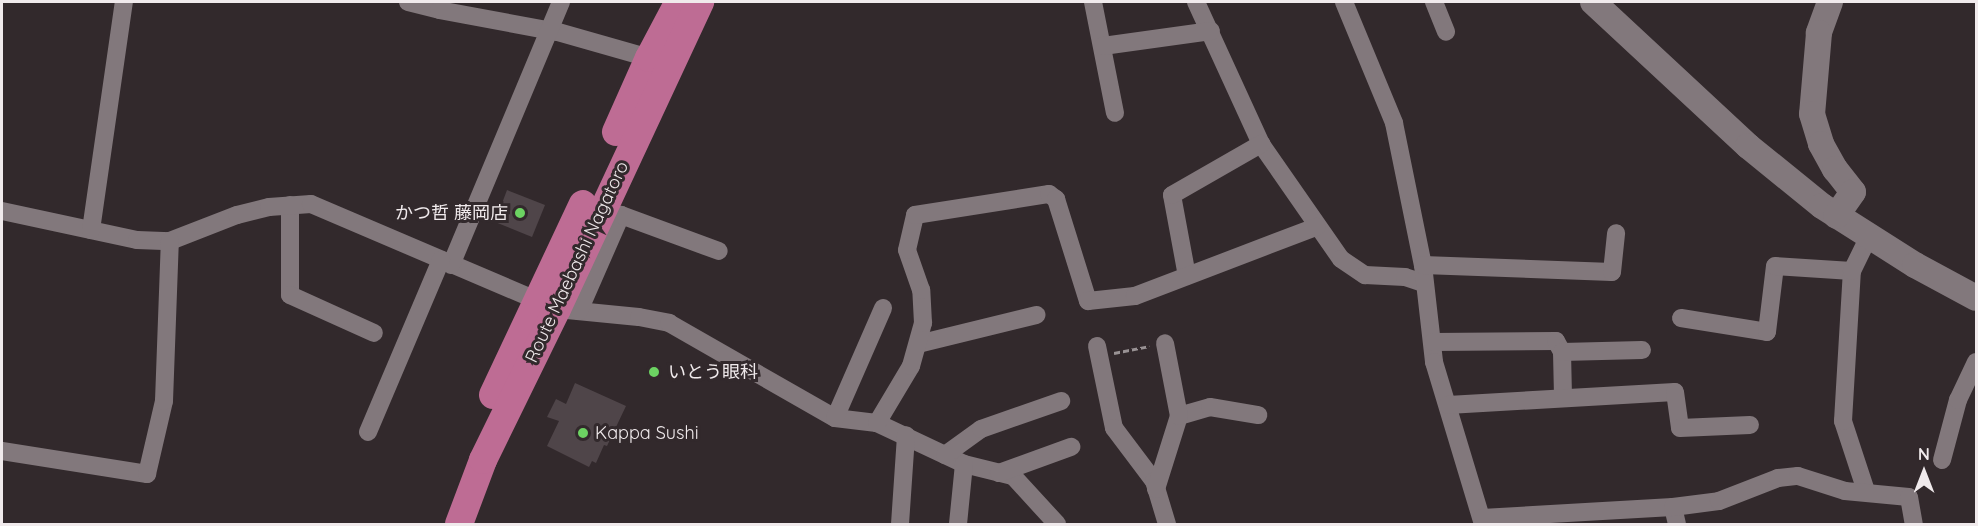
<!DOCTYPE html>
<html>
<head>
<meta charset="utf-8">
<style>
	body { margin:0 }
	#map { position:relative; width:1978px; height:526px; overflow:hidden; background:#32292c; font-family:Quicksand,"Noto Sans JP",sans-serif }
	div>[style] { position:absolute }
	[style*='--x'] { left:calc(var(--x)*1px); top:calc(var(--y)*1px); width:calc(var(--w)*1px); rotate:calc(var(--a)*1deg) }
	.building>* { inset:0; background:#4f4549 }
	.path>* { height:3px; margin-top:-1.5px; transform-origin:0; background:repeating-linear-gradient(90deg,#999294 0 6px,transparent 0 9px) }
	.street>* { height:18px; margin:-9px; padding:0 9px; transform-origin:9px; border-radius:9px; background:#82787c }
	.secondary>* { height:26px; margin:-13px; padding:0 13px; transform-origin:13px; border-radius:13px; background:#82787c }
	.primary>* { height:28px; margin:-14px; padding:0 14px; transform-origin:14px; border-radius:14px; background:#be6c94 }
	.dots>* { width:16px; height:16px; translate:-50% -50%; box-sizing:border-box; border:3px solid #32292c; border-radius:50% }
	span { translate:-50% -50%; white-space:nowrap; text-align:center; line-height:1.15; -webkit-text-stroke:6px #32292c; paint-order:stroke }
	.poi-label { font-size:18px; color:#f0eaec }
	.right { translate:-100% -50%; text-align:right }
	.left { translate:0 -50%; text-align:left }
	.street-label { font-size:18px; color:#f0eaec }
	.frame { position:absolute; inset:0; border:3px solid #f0eaec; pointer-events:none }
	.north { position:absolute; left:1894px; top:442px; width:60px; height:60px; -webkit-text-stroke:4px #32292c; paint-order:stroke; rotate:0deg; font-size:16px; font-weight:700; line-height:24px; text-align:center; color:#f0eaec }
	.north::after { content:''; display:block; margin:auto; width:21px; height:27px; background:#f0eaec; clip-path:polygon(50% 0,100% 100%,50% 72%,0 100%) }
</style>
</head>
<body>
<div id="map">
	<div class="building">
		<i style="clip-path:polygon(507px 190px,545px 205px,532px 237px,495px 222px)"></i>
		<i style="clip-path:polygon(575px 383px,626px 406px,607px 446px,604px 445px,596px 463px,592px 461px,589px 467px,547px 446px,559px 421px,547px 417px,556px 399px,566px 404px)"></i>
	</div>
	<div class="path">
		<i style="--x:1114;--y:353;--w:36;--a:-11"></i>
	</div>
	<div class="street">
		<i style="--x:408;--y:2;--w:32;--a:14"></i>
		<i style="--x:439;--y:10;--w:121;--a:10.5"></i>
		<i style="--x:558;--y:32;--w:95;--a:15.9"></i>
		<i style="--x:1093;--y:2;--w:113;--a:78.8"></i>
		<i style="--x:1196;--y:2;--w:156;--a:65.4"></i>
		<i style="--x:1261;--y:144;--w:140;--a:55.2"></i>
		<i style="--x:1341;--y:259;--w:29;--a:34"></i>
		<i style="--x:1365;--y:275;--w:40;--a:2.9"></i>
		<i style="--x:1405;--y:277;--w:19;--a:18"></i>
		<i style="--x:1344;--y:2;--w:131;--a:67.5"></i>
		<i style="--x:1394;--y:123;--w:145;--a:78.5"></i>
		<i style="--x:1423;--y:265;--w:98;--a:83.5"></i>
		<i style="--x:1434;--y:362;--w:169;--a:73.2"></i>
		<i style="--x:1434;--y:2;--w:32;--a:68"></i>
		<i style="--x:1103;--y:46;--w:109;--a:-7.9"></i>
		<i style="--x:290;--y:205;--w:90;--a:90"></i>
		<i style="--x:290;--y:295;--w:92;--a:24.3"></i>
		<i style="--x:2;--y:211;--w:138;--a:12.1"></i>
		<i style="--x:137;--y:240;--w:33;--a:2"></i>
		<i style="--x:170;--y:241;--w:72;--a:-21.2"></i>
		<i style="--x:237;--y:215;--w:33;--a:-14"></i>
		<i style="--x:269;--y:207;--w:42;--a:-4.1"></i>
		<i style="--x:311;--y:204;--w:267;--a:23.1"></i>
		<i style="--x:557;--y:309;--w:82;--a:5.6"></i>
		<i style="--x:639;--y:317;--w:31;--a:11"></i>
		<i style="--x:669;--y:323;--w:191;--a:29.8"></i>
		<i style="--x:835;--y:418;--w:42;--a:6.8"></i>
		<i style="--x:877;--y:423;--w:96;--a:25.2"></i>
		<i style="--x:964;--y:464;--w:50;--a:13.8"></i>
		<i style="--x:1013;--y:476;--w:65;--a:47.5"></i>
		<i style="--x:91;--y:230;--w:230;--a:-81.8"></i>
		<i style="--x:451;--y:265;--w:285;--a:-67.3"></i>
		<i style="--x:1423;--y:265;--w:189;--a:2.1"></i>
		<i style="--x:1612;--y:272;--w:39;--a:-84"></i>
		<i style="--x:1187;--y:276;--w:82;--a:-100.5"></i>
		<i style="--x:1172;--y:195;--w:103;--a:-29.8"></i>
		<i style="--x:579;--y:311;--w:105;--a:-66.4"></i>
		<i style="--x:621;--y:215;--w:104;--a:20.2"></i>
		<i style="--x:1681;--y:318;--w:87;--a:9.2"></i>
		<i style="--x:1767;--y:332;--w:66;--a:-83.1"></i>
		<i style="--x:1775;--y:266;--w:77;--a:3.7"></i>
		<i style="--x:1433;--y:342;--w:123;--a:-0.5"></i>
		<i style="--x:1556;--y:341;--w:13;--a:61"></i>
		<i style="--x:1562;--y:352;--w:45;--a:88.7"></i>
		<i style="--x:918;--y:344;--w:122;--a:-13.8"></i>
		<i style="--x:1097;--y:346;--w:84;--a:78.3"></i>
		<i style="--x:1114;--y:428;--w:66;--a:53"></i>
		<i style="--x:1154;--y:481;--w:45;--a:73.2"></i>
		<i style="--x:1562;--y:352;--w:80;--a:-1.4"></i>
		<i style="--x:1448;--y:405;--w:227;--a:-3.3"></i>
		<i style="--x:1675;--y:392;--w:36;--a:82"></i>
		<i style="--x:1680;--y:428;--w:70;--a:-2.5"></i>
		<i style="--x:1179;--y:416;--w:32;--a:-16"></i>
		<i style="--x:1210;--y:407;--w:49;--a:9.5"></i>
		<i style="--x:835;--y:418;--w:120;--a:-66.4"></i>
		<i style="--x:877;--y:423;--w:66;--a:-59.2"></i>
		<i style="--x:911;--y:366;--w:45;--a:-74.4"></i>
		<i style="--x:923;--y:323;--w:33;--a:-93"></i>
		<i style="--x:921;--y:290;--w:42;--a:-109.3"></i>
		<i style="--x:907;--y:250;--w:36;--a:-77"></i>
		<i style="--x:915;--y:215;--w:136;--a:-8.9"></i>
		<i style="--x:1049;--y:194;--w:9;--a:36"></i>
		<i style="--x:1056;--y:199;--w:107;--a:72.6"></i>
		<i style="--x:1088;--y:301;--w:47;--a:-6.1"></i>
		<i style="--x:1135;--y:296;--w:194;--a:-20.9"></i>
		<i style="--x:368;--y:432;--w:187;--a:-67"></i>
		<i style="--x:2;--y:451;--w:147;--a:9"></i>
		<i style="--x:147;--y:474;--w:75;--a:-76.9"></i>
		<i style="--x:164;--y:401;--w:160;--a:-87.9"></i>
		<i style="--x:945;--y:455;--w:44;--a:-35.8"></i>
		<i style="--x:981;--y:429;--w:85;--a:-19.3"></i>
		<i style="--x:1942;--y:460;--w:62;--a:-75.1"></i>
		<i style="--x:1958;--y:400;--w:42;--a:-64.7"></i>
		<i style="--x:999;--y:473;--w:77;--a:-19.9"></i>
		<i style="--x:1156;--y:489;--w:77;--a:-72.5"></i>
		<i style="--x:1179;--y:416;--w:74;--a:-100.9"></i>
		<i style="--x:1866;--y:491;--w:74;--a:-108.2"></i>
		<i style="--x:1843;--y:421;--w:150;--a:-86.6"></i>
		<i style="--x:1852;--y:271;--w:39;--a:-64"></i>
		<i style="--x:1673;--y:507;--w:17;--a:77"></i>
		<i style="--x:1482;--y:518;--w:191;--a:-3.3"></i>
		<i style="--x:1673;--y:507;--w:46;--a:-7.4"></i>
		<i style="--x:1719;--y:501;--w:63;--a:-21.3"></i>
		<i style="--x:1778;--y:478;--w:20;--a:-6"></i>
		<i style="--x:1798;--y:476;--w:49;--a:17.7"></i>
		<i style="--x:1845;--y:491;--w:64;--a:5.4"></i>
		<i style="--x:1909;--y:497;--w:27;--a:80"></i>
		<i style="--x:900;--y:524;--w:89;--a:-86.1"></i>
		<i style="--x:958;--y:524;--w:60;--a:-84.3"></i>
	</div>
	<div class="secondary">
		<i style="--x:1593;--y:2;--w:212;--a:42.9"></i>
		<i style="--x:1748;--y:146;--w:95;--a:39"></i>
		<i style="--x:1822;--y:206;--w:110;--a:32.4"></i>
		<i style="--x:1915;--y:265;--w:69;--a:28.4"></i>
		<i style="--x:1830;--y:2;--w:33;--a:110"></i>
		<i style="--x:1819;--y:33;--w:81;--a:94.9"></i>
		<i style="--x:1812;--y:114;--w:31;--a:73"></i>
		<i style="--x:1821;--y:144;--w:29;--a:61"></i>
		<i style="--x:1835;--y:169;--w:29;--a:52"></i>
		<i style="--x:1853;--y:192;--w:29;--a:125"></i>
	</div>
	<div class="primary">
		<i style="--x:616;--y:132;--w:81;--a:-66"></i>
		<i style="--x:649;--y:58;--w:55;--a:-62"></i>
		<i style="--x:493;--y:395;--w:211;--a:-64.8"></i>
		<i style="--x:459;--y:524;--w:68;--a:-69.4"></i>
		<i style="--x:483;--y:460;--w:168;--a:-63.9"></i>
		<i style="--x:557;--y:309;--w:339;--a:-65"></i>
	</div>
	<div class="dots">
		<i style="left:520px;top:213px;background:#6cd362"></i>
		<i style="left:654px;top:372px;background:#6cd362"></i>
		<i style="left:583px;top:433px;background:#6cd362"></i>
	</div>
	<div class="poi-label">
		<span class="right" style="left:508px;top:213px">かつ哲 藤岡店</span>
		<span class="left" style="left:668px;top:372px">いとう眼科</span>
		<span class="left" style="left:595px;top:433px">Kappa Sushi</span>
	</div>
	<div class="street-label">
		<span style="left:577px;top:262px;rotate:-65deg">Route Maebashi Nagatoro</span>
	</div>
	<div class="frame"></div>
	<div class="north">N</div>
</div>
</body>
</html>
